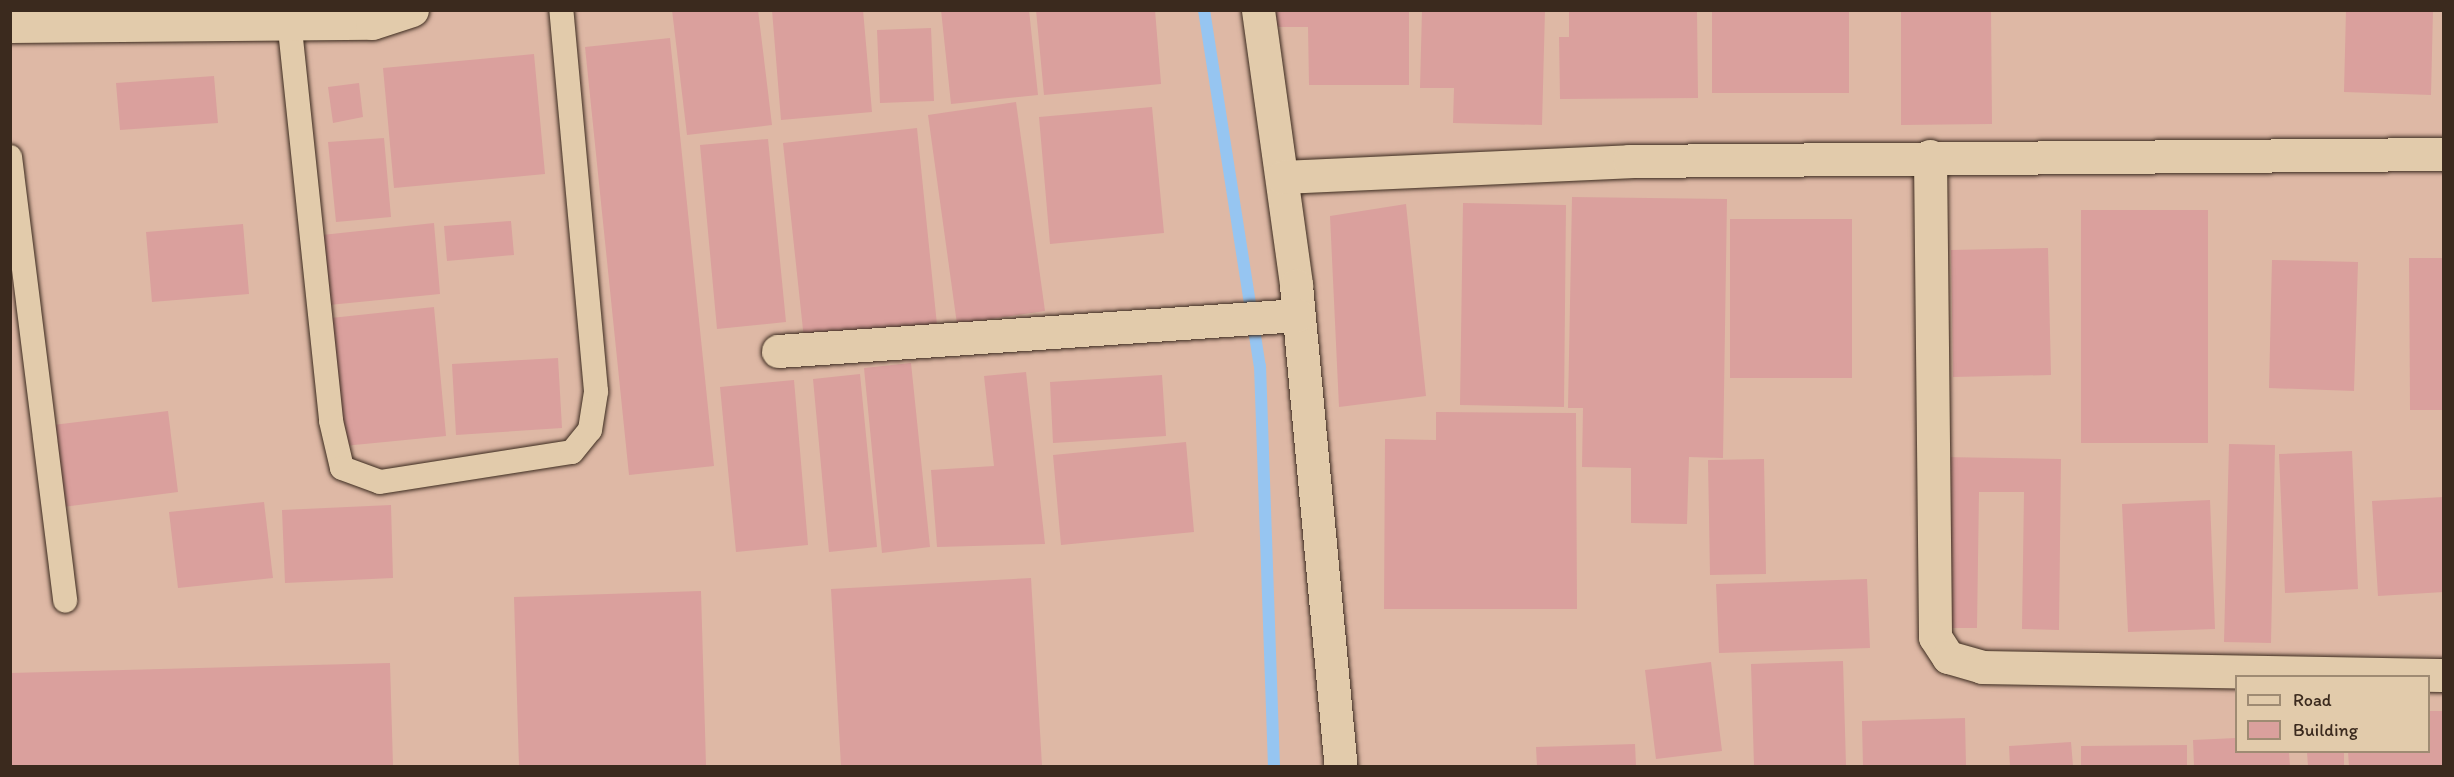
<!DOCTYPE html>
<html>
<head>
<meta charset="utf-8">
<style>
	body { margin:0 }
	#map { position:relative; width:2454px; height:777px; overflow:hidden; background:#e0c2a8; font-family:Itim,sans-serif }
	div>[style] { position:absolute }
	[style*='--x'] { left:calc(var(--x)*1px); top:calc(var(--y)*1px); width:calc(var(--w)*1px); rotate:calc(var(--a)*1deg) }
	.built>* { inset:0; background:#deb8a5 }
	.stream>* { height:12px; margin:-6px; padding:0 6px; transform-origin:6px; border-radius:6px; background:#96c5f1 }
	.building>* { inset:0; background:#daa09d }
	.roads { filter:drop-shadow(0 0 2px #3b2a1e) drop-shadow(0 0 2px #3b2a1e) }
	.service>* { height:24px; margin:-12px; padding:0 12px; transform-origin:12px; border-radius:12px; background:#e2cbab }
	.minor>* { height:33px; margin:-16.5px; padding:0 16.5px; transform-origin:16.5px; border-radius:16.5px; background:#e2cbab }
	span { translate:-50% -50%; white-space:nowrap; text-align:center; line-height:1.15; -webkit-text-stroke:6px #e2cbab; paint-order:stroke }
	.frame { position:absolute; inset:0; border:12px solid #3b2a1e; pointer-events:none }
	.legend { position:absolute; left:2235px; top:675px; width:195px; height:78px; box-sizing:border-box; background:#e2cbab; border:2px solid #9f8b73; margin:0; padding:8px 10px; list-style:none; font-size:18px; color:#3b2a1e }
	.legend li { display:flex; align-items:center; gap:12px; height:30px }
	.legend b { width:30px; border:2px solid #9f8b73 }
</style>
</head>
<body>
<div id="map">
	<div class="built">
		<i style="clip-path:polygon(evenodd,10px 11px,2443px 11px,2443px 766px,11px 766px,10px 11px,2236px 676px,2428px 676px,2428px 752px,2236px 752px,2236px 676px)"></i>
	</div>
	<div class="stream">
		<i style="--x:1204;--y:10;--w:360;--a:81.1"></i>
		<i style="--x:1260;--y:366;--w:400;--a:88"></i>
	</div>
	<div class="building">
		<i style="clip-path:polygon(672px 10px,758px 10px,772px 125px,687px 135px)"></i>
		<i style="clip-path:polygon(772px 10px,863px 10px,872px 112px,781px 120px)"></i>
		<i style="clip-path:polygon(941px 10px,1029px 10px,1038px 95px,951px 104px)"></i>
		<i style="clip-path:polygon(1036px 10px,1155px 10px,1161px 84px,1044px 95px)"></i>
		<i style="clip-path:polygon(1271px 10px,1409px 10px,1409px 85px,1309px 85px,1308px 27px,1271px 27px)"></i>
		<i style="clip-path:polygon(1422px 10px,1545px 10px,1542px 125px,1453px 123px,1454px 88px,1420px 88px)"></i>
		<i style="clip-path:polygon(1569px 10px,1697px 10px,1698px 98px,1560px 99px,1559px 37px,1569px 37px)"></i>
		<i style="clip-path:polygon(1712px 10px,1849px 10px,1849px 93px,1712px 93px)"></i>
		<i style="clip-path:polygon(1901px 10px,1991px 10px,1992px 124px,1901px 125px)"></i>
		<i style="clip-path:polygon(2346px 10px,2433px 10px,2431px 95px,2344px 92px)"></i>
		<i style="clip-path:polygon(931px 28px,934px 101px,880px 103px,877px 30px)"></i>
		<i style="clip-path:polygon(670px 38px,714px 466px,629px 475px,585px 47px)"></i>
		<i style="clip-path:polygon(534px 54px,545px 174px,394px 188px,383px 68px)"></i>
		<i style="clip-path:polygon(214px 76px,218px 123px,120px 130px,116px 83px)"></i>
		<i style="clip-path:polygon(359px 83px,363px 117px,333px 123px,328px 87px)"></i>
		<i style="clip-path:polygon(1016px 102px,1045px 311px,957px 324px,928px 115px)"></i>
		<i style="clip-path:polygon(1152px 107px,1164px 233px,1050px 244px,1039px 117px)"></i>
		<i style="clip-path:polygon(917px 128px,937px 325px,804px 339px,783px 143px)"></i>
		<i style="clip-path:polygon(384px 138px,391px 217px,336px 222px,328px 142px)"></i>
		<i style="clip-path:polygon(768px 139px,786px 322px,717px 329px,700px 145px)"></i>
		<i style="clip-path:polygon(1572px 197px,1727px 199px,1723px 458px,1689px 457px,1687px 524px,1631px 523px,1631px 468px,1582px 467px,1583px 408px,1568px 408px)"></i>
		<i style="clip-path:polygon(1463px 203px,1566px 205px,1564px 407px,1460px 405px)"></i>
		<i style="clip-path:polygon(1406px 204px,1426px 396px,1339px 407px,1330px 216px)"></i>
		<i style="clip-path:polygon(2081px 210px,2208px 210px,2208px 443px,2081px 443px)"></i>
		<i style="clip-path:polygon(1730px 219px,1852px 219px,1852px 378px,1730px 378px)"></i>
		<i style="clip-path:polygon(511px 221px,514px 255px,447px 261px,444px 226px)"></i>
		<i style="clip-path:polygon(434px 223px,440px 294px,329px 305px,322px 235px)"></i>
		<i style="clip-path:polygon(243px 224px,249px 294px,152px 302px,146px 232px)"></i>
		<i style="clip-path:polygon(2048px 248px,2051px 375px,1953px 377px,1951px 250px)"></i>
		<i style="clip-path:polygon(2409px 258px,2444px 258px,2444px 410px,2410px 410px)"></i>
		<i style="clip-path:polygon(2272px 260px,2358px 262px,2354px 391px,2269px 388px)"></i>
		<i style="clip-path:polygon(434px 307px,446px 436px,344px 446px,331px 318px)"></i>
		<i style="clip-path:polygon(558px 358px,562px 428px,456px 435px,452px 364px)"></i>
		<i style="clip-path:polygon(911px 363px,930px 547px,882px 553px,864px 368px)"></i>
		<i style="clip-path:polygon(1026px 372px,1045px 544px,937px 547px,931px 470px,994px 466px,984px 376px)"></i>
		<i style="clip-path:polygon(860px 374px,877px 547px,829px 552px,813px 379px)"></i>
		<i style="clip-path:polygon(1162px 375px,1166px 436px,1053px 443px,1050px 382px)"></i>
		<i style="clip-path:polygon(794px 380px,808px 545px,736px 552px,720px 387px)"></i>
		<i style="clip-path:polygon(168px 411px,178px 492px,63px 507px,53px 425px)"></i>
		<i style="clip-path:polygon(1436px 412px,1576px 413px,1577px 609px,1384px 609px,1385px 439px,1436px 440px)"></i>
		<i style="clip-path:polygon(1186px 442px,1194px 532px,1061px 545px,1053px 455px)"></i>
		<i style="clip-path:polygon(2229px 444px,2275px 445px,2271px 643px,2224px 642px)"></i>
		<i style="clip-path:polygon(2352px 451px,2358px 589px,2285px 593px,2279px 454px)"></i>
		<i style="clip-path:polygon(1942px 457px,2061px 459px,2059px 630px,2022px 629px,2024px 492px,1979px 492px,1977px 628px,1939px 628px)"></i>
		<i style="clip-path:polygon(1764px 459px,1766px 574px,1710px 575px,1708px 460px)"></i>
		<i style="clip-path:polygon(2444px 497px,2444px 592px,2378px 596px,2372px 501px)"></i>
		<i style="clip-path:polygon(2210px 500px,2215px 629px,2128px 632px,2122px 504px)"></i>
		<i style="clip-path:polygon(264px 502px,273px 578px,178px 588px,169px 512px)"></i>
		<i style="clip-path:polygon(391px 505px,393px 578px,285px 583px,282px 510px)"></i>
		<i style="clip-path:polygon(1031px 578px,1042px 766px,841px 766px,831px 589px)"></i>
		<i style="clip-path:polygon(1867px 579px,1870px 648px,1719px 653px,1716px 584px)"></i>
		<i style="clip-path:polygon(701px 591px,706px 766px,519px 766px,514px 597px)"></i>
		<i style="clip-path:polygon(1843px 661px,1846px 766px,1754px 766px,1751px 664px)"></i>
		<i style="clip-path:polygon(1711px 662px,1722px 751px,1656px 759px,1645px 670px)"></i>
		<i style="clip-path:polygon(390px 663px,393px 766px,10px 766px,10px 673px)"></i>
		<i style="clip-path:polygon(2428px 711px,2444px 711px,2444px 766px,2349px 766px,2348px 752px,2428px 752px)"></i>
		<i style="clip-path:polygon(1965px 718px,1966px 766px,1863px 766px,1862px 721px)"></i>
		<i style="clip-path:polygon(2236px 738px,2236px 752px,2289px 752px,2290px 766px,2194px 766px,2193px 740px)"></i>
		<i style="clip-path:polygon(2071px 742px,2073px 766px,2010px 766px,2009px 746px)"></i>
		<i style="clip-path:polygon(1635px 744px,1636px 766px,1537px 766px,1536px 747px)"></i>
		<i style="clip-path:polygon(2187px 745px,2187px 766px,2081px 766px,2081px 746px)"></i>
		<i style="clip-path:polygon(2307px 752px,2344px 752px,2344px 766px,2308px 766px)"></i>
	</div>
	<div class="roads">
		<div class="service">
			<i style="--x:288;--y:10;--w:413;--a:84"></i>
			<i style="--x:331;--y:421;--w:48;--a:76.8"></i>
			<i style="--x:342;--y:468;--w:40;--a:20.2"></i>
			<i style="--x:380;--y:482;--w:194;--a:-8.9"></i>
			<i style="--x:572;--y:452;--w:28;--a:-51"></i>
			<i style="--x:590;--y:430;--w:39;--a:-81"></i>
			<i style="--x:596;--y:391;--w:383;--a:-95.2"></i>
			<i style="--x:10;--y:157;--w:447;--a:82.9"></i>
		</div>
		<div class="minor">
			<i style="--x:1258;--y:10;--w:278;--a:82.1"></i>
			<i style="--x:1296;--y:285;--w:483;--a:84.7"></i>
			<i style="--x:10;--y:26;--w:362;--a:-0.5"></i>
			<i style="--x:372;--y:23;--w:42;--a:-18"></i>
			<i style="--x:1930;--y:156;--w:481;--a:89.4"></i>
			<i style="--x:1935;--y:637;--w:24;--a:57"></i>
			<i style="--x:1948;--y:657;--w:35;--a:16"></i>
			<i style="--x:1982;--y:667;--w:462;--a:1"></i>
			<i style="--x:1282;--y:177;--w:347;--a:-2.6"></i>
			<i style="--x:1629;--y:161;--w:815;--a:-0.49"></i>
			<i style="--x:778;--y:351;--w:521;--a:-3.96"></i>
		</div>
	</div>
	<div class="frame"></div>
	<ul class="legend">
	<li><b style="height:8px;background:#e2cbab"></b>Road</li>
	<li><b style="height:16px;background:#daa09d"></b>Building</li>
	</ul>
</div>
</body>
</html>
